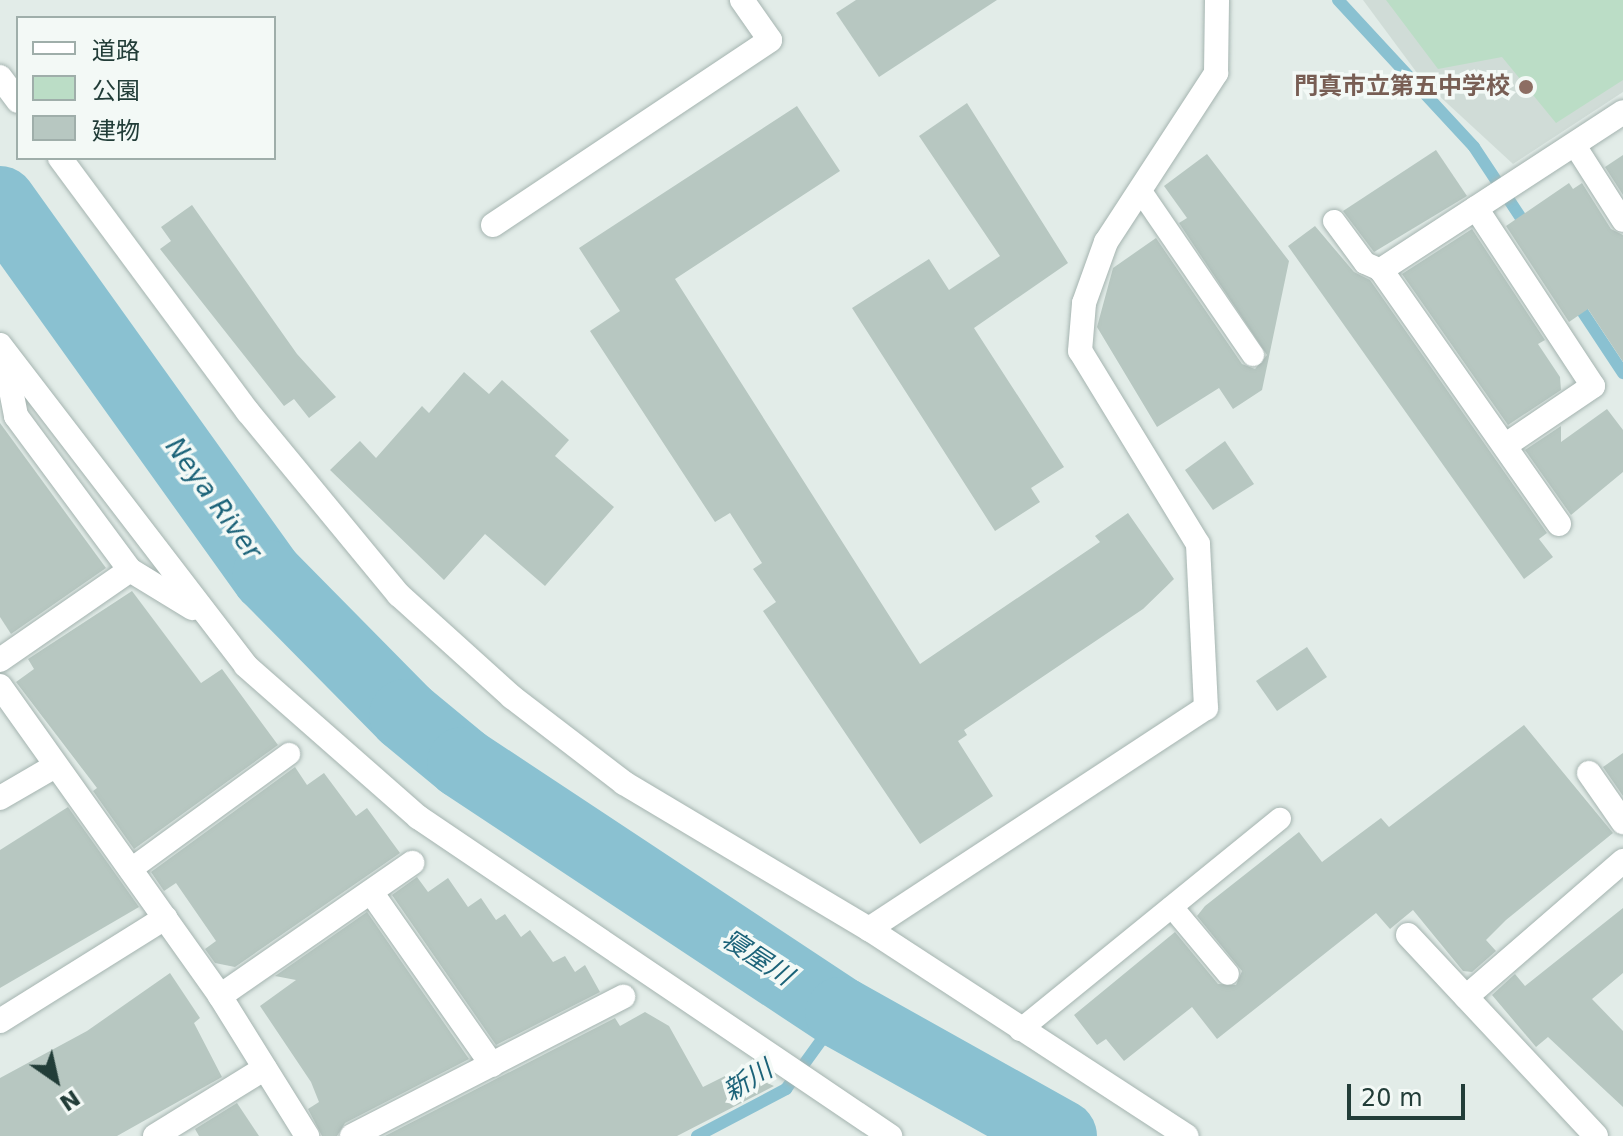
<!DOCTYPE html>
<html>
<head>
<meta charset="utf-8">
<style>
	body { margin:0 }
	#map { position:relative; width:1623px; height:1136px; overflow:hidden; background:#e2ece8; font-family:"DejaVu Sans","Noto Sans JP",sans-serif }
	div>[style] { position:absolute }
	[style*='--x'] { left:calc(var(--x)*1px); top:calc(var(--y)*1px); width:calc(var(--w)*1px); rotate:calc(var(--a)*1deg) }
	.built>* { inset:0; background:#d0dcd7 }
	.green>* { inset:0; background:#bbddc6 }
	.stream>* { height:12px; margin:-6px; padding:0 6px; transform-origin:6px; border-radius:6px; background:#8ac1d1 }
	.river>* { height:72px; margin:-36px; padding:0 36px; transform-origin:36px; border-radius:36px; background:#8ac1d1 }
	.building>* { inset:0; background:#b7c7c1 }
	.roads { filter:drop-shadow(0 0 2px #a5b4b0) drop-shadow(0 0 2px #a5b4b0) }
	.service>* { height:22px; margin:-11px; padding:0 11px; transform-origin:11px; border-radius:11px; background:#fff }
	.minor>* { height:24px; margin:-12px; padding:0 12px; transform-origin:12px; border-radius:12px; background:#fff }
	.dots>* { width:22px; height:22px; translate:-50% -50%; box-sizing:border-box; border:4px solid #f3f9f6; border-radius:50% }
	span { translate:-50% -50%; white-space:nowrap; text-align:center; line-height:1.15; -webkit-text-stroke:7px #f3f9f6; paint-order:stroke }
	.education-label { font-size:24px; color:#785e54; font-weight:700 }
	.right { translate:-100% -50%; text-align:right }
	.water-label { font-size:26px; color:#1c6379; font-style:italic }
	.legend { position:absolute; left:16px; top:16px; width:260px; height:144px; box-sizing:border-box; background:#f3f9f6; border:2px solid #9faeaa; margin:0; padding:10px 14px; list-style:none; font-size:24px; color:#223d38 }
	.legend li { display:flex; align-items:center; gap:16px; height:40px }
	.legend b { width:40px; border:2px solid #9faeaa }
	.north { position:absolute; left:16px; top:1040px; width:80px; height:80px; -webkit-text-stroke:6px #f3f9f6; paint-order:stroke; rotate:146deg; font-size:22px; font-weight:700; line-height:32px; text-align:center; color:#223d38 }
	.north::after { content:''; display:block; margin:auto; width:28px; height:36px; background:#223d38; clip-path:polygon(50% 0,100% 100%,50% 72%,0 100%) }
	.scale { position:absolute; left:1347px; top:1084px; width:118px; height:36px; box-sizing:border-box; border:4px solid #223d38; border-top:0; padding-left:10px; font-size:24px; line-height:28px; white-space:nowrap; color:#223d38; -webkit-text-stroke:6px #f3f9f6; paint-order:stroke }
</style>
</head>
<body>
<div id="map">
	<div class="built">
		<i style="clip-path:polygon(1363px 0,1623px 0,1623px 92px,1513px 164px,1423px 81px)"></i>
	</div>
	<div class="green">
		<i style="clip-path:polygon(1386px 0,1623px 0,1623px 80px,1556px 123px,1502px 57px,1438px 69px)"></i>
	</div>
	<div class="stream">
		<i style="--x:1338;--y:0;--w:200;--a:47.2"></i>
		<i style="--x:1474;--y:147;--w:100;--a:56.5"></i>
		<i style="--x:1574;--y:299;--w:89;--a:56.5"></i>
		<i style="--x:697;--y:1136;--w:101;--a:-27.8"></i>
		<i style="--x:786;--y:1089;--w:94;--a:-54.1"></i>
	</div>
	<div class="river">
		<i style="--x:0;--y:202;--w:460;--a:54.4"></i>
		<i style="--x:268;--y:576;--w:195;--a:45.4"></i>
		<i style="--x:405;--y:715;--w:75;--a:39.6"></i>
		<i style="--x:463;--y:763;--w:453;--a:33.5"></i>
		<i style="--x:841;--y:1013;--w:252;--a:29.2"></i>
	</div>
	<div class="building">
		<i style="clip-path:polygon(856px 0,997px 0,879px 77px,836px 13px)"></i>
		<i style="clip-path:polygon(967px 103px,1068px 263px,974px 328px,1064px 467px,1031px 488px,1040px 502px,995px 531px,852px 308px,929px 259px,949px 290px,1000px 256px,919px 136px)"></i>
		<i style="clip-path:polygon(797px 106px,840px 171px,675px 279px,920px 664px,1100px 542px,1095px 536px,1128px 513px,1174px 579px,1143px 609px,964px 730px,967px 735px,958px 741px,993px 796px,920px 844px,763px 611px,776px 602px,753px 569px,762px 563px,730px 513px,715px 522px,590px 331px,620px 311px,579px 248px)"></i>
		<i style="clip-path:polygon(1436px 150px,1467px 196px,1374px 252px,1343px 211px)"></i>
		<i style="clip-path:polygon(1207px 154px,1289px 261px,1262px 390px,1233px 409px,1219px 388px,1157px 427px,1097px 327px,1113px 268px,1156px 238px,1242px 364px,1255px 369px,1267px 355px,1179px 223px,1187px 218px,1164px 186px)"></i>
		<i style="clip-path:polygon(1623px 155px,1623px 195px,1605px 167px)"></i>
		<i style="clip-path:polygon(1569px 183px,1573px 189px,1582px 183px,1611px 229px,1623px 235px,1623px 362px,1588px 309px,1569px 322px,1506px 226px)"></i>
		<i style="clip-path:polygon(192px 205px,297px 354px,336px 397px,309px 418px,294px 399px,284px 406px,160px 249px,171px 241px,161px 227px)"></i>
		<i style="clip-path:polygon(1315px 226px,1354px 272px,1370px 280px,1547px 533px,1539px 539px,1553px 557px,1524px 579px,1288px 246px)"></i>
		<i style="clip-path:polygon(1472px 229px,1545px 340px,1538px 344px,1560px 377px,1561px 390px,1508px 425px,1402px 274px)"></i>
		<i style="clip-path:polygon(464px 372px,489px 394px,502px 380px,569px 440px,555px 456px,614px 507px,545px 586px,485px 534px,444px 580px,330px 470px,360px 441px,376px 458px,422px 406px,429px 413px)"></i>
		<i style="clip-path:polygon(1607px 409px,1623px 430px,1623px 472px,1571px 515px,1525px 450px,1561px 426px,1561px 442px)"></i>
		<i style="clip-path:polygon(0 423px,106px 568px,11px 634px,0 617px)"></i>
		<i style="clip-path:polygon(1225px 441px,1254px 484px,1213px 510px,1185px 470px)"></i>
		<i style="clip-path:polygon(132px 591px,201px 683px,222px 669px,278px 745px,134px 849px,93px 791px,97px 788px,16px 682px,34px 669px,28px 659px)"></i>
		<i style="clip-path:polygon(1307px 647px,1327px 677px,1277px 711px,1256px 681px)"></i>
		<i style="clip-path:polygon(1524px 725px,1613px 833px,1506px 920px,1486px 940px,1496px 951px,1472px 972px,1463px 971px,1413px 910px,1390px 929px,1376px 913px,1217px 1039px,1192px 1007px,1124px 1061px,1106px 1039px,1097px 1045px,1074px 1015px,1175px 932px,1218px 984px,1236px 985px,1242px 971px,1197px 916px,1205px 906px,1299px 832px,1322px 862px,1381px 818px,1389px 827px)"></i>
		<i style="clip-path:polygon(1623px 753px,1623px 796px,1603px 767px)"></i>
		<i style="clip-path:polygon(295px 767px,307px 785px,324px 773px,356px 816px,367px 808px,400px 853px,235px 967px,215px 963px,205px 949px,216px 941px,176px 883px,164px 891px,151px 872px)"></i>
		<i style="clip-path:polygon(68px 807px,139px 907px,0 988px,0 850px)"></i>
		<i style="clip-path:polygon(417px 877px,428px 892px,448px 878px,468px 907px,481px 898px,496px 920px,505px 914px,521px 937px,530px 930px,553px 962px,565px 956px,575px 972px,585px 965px,600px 992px,496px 1045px,392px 895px)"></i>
		<i style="clip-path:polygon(1623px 908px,1623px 973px,1592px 999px,1623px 1031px,1623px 1107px,1548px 1037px,1536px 1047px,1492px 995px,1515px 974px,1525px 986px)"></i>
		<i style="clip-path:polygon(367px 912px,469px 1059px,345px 1123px,337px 1136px,322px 1136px,308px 1109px,319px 1102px,311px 1082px,260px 1006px,296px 980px,275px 976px)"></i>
		<i style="clip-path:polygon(170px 973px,200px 1018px,194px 1023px,222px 1077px,117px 1136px,0 1136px,0 1078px,87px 1031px)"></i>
		<i style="clip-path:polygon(645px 1012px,669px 1026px,703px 1087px,737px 1070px,774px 1086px,677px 1136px,385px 1136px,615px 1018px,620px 1026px)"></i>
		<i style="clip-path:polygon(237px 1103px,259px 1136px,199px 1136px,195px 1129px)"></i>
	</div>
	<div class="roads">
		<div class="service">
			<i style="--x:1574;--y:144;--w:91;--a:57.5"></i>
			<i style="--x:1140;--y:190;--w:200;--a:55.6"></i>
			<i style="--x:1334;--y:221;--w:52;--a:53.6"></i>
			<i style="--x:1365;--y:263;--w:17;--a:24"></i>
			<i style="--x:130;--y:870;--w:197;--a:-36.1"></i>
			<i style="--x:1172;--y:907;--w:87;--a:50.1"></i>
			<i style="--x:1020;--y:1030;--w:335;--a:-39.1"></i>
		</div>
		<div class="minor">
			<i style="--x:0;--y:77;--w:30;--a:53"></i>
			<i style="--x:60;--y:158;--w:316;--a:53.5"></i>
			<i style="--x:248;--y:412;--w:237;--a:50.5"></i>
			<i style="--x:399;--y:595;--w:152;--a:42.1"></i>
			<i style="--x:512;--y:697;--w:141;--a:37.5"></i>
			<i style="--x:624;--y:783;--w:285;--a:30.8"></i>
			<i style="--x:869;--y:929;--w:379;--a:33.1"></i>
			<i style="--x:1476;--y:208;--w:213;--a:56.7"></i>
			<i style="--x:1593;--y:386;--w:105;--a:145.9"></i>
			<i style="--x:493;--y:225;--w:333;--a:-33.7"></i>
			<i style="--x:770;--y:40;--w:49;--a:-125"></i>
			<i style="--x:0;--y:345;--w:404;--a:52.5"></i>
			<i style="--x:246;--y:666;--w:229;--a:41.3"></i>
			<i style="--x:418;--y:817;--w:570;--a:34.05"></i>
			<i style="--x:4;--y:354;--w:63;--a:79"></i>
			<i style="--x:16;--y:416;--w:192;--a:53.5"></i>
			<i style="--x:130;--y:570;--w:73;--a:31.5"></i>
			<i style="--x:1559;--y:524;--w:310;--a:-125"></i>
			<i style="--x:1381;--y:270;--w:289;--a:-33.1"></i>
			<i style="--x:0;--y:660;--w:158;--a:-34.7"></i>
			<i style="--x:0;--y:686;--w:380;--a:54.6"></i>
			<i style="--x:220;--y:996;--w:165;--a:58.1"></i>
			<i style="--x:1589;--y:773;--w:60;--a:55.2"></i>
			<i style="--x:0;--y:798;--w:64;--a:-30.2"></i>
			<i style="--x:371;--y:892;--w:211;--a:55"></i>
			<i style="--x:869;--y:929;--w:403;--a:-33.3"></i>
			<i style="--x:1206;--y:708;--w:164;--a:-92.8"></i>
			<i style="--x:1198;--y:544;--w:226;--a:-121.4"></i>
			<i style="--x:1080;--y:351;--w:48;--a:-85.2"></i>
			<i style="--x:1084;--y:303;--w:65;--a:-70.2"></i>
			<i style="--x:1106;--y:242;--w:202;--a:-56.9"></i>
			<i style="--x:1216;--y:73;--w:73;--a:-89.2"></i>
			<i style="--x:1408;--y:935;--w:275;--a:46.9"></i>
			<i style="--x:220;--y:996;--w:234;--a:-34.7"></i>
			<i style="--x:1466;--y:997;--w:208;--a:-40.9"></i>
			<i style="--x:0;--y:1021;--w:195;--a:-32"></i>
			<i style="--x:155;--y:1136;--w:129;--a:-31.7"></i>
			<i style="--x:352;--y:1136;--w:305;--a:-27.2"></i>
		</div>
	</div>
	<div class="dots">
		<i style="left:1526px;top:87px;background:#8d6e63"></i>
	</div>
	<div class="education-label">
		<span class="right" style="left:1510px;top:87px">門真市立第五中学校</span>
	</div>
	<div class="water-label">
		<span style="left:213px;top:499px;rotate:54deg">Neya River</span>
		<span style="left:757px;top:958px;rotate:33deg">寝屋川</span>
		<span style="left:748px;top:1081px;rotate:-32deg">新川</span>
	</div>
	<ul class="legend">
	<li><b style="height:10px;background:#fff"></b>道路</li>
	<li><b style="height:22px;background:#bbddc6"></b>公園</li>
	<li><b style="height:22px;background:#b7c7c1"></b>建物</li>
	</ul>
	<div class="north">N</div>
	<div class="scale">20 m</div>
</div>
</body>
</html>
